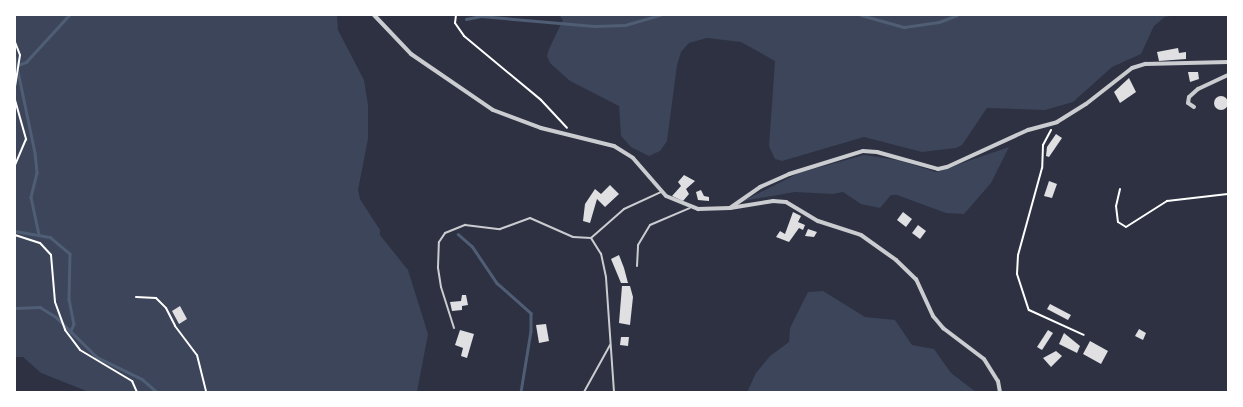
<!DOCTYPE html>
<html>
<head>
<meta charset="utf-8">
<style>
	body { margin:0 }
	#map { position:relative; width:1243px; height:407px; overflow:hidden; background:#2d3142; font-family:"IBM Plex Sans",sans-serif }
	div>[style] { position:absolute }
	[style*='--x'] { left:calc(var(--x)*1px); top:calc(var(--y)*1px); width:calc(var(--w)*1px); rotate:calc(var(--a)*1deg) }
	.green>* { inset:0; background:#3c4559 }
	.stream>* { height:2.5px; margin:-1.25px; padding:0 1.25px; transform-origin:1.25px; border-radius:1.25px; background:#4f5d75 }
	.building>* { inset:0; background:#e0e0e3 }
	.round { border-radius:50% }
	.path>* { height:2px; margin:-1px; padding:0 1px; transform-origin:1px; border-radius:1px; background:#fff }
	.service>* { height:2px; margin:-1px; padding:0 1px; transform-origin:1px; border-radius:1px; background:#caccd0 }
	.minor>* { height:4px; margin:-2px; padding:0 2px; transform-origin:2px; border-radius:2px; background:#caccd0 }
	span { translate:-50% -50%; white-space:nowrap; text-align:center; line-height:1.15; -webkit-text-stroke:5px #fff; paint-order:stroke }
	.frame { position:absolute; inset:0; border:16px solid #fff; pointer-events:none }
</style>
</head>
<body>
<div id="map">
	<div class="green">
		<i style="clip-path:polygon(15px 15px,337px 15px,338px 30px,364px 80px,368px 105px,368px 139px,358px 190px,360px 199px,380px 230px,380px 235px,408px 270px,428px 334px,417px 392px,89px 392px,41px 373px,23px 357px,15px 357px)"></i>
		<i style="clip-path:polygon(559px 15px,1176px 15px,1165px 17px,1154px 26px,1141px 54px,1112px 67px,1073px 102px,1045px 110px,987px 108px,962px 145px,956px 148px,922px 152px,864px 137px,782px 161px,775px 159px,769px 146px,775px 61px,741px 42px,707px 38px,689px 43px,681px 52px,677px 65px,667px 141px,660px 151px,649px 156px,631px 147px,621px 136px,619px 106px,570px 81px,550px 63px,547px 56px,549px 49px,563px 20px)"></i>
		<i style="clip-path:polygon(1009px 147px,991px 183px,964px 214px,946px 213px,897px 195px,891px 195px,880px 208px,861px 204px,843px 192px,833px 194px,795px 192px,743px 201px,799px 173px,864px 155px,898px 160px,936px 172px)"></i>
		<i style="clip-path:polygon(823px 291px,865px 317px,895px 320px,912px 345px,934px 349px,951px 373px,976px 392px,747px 392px,756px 373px,770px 356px,789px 342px,790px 328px,808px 292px)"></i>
	</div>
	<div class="stream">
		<i style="--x:861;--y:15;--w:45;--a:15.6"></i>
		<i style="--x:904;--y:27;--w:35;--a:-8"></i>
		<i style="--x:939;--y:22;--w:19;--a:-21"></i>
		<i style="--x:466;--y:19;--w:15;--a:-11"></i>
		<i style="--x:481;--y:16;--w:113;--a:5.1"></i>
		<i style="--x:594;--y:26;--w:31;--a:-2"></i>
		<i style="--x:625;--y:25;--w:37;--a:-16"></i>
		<i style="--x:15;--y:57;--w:98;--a:78.2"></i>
		<i style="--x:35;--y:153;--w:20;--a:84"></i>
		<i style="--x:37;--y:173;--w:25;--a:104"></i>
		<i style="--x:31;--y:197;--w:39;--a:78"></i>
		<i style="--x:18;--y:65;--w:9;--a:-21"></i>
		<i style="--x:26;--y:62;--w:64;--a:-47.5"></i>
		<i style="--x:15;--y:231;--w:36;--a:10"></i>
		<i style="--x:50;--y:237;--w:26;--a:40"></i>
		<i style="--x:70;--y:254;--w:45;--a:91.3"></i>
		<i style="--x:69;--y:299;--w:25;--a:79"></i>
		<i style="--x:74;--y:324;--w:8;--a:113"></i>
		<i style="--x:458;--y:234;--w:18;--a:41"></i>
		<i style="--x:472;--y:246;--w:45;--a:56"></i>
		<i style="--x:497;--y:283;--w:45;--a:41.4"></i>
		<i style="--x:531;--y:313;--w:18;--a:90"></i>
		<i style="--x:531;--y:331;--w:62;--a:99.3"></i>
		<i style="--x:15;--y:308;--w:25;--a:-2"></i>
		<i style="--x:40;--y:307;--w:19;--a:32"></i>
		<i style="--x:56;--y:317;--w:57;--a:44.3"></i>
		<i style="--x:97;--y:357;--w:50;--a:26.1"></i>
		<i style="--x:142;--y:379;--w:20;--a:41"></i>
	</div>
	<div class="building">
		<i style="clip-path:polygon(1178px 48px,1179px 53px,1186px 52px,1186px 59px,1159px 61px,1157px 52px)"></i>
		<i style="clip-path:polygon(1188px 72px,1198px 72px,1199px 79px,1190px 82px)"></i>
		<i style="clip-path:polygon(1129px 78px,1136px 92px,1120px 103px,1114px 92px)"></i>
		<i class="round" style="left:1214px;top:96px;width:14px;height:14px"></i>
		<i style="clip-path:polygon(1056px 134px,1062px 138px,1049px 157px,1046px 156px,1047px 147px)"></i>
		<i style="clip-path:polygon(684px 175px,695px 181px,686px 189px,689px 194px,683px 201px,672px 196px,681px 186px,678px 182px)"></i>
		<i style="clip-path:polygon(1049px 181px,1057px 184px,1052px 198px,1044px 196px)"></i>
		<i style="clip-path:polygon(610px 185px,619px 194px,605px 207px,597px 199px,590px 223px,583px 221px,585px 204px,595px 189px,601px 194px)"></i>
		<i style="clip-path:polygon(701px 190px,704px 196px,709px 197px,709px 201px,698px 200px,696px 192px)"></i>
		<i style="clip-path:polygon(793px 212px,801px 216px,798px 222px,805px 225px,803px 230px,799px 228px,789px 242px,776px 237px,780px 231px,785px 234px)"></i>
		<i style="clip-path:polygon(903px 212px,912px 219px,906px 227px,897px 220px)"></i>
		<i style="clip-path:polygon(918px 225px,926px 231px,920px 239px,912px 233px)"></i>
		<i style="clip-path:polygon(808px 229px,817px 232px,814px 237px,805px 236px)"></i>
		<i style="clip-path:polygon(619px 255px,624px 268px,628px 283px,621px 283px,611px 259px)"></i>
		<i style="clip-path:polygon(622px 286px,630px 286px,633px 297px,630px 325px,619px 323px)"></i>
		<i style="clip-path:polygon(462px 295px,466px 295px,468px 305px,462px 306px,462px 310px,452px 311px,450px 302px,461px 301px)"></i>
		<i style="clip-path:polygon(1050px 304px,1071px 315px,1068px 320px,1047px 309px)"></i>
		<i style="clip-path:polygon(180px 306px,187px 319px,179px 324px,172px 311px)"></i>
		<i style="clip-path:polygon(546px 324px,549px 341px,539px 343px,536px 325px)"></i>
		<i style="clip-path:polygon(1139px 329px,1146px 333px,1143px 340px,1135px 336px)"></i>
		<i style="clip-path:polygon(460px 330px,474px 334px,467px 358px,461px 356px,463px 348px,455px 345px)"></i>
		<i style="clip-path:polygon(1048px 330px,1053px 333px,1042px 350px,1037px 347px)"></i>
		<i style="clip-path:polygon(1064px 333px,1080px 346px,1077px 353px,1059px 344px)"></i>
		<i style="clip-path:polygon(621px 337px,629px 337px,628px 346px,620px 345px)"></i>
		<i style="clip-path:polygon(1090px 341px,1108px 351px,1101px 364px,1083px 354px)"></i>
		<i style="clip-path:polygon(1056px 351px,1062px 356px,1051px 367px,1043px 358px)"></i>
	</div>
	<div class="path">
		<i style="--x:456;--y:15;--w:8;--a:97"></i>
		<i style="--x:455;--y:23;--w:16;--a:55"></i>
		<i style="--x:464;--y:36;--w:100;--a:39.7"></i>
		<i style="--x:541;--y:100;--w:38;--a:47"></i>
		<i style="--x:15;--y:42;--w:14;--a:69"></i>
		<i style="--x:20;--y:55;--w:31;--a:99"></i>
		<i style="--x:15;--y:100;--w:41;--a:74.2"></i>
		<i style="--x:26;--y:139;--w:28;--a:113"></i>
		<i style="--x:1051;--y:130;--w:17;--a:118"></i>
		<i style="--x:1043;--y:145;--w:23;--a:92"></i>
		<i style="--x:1042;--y:168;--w:90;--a:105.4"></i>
		<i style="--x:1018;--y:255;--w:19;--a:93"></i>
		<i style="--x:1017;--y:274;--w:38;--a:72"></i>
		<i style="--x:1029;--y:310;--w:60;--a:24.4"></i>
		<i style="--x:1120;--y:189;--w:17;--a:103"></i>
		<i style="--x:1116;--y:206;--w:16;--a:83"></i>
		<i style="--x:1118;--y:222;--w:9;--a:32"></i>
		<i style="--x:1126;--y:227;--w:49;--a:-32.4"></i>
		<i style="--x:1167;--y:201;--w:61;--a:-6.5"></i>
		<i style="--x:15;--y:235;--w:26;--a:18"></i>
		<i style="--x:40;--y:243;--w:16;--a:47"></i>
		<i style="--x:51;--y:255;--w:47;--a:85.1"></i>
		<i style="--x:55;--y:302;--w:30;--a:70"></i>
		<i style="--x:65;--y:330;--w:25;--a:53"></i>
		<i style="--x:80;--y:350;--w:61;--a:30.8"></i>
		<i style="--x:132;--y:381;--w:12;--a:66"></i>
		<i style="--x:136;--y:297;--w:20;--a:3"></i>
		<i style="--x:156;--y:298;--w:14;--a:45"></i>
		<i style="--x:166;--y:308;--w:20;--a:63"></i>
		<i style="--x:175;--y:326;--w:36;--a:53"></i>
		<i style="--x:197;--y:355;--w:38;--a:76"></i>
	</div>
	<div class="service">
		<i style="--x:637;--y:266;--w:21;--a:-87"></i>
		<i style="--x:638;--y:245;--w:23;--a:-59"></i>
		<i style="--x:650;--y:225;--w:43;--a:-23"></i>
		<i style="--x:454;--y:328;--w:43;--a:-107.6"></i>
		<i style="--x:441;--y:287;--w:20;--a:-99"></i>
		<i style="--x:438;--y:267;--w:25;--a:-88"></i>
		<i style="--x:439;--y:242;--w:11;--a:-56"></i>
		<i style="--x:445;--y:233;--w:22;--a:-22"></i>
		<i style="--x:465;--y:225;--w:35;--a:7"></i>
		<i style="--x:500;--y:229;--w:32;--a:-20"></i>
		<i style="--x:530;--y:218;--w:47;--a:23.8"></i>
		<i style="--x:573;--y:237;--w:18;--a:3"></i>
		<i style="--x:584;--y:392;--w:54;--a:-61"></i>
		<i style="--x:614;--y:392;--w:115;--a:-94"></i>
		<i style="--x:606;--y:277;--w:24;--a:-102"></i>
		<i style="--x:601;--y:254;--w:19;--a:-122"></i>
		<i style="--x:591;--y:238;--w:44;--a:-41.3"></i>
		<i style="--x:624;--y:209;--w:41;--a:-24.7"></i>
	</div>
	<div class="minor">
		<i style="--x:374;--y:15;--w:54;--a:46.5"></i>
		<i style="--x:411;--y:54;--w:99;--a:34.3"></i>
		<i style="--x:493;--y:110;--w:51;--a:20.6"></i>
		<i style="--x:541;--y:128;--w:75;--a:13.9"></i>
		<i style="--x:614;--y:146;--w:22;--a:32"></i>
		<i style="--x:633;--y:158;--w:50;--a:49"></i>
		<i style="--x:666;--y:196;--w:35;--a:22"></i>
		<i style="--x:698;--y:209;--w:32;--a:-2"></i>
		<i style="--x:730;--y:208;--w:37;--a:-35"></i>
		<i style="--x:760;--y:187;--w:32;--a:-24"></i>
		<i style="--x:789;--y:174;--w:77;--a:-17.3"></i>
		<i style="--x:863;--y:151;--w:14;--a:4"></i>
		<i style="--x:877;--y:152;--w:63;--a:15.6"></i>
		<i style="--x:938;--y:169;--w:9;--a:-13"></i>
		<i style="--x:947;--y:167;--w:89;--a:-24.6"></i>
		<i style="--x:1028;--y:130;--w:30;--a:-15"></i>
		<i style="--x:1057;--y:122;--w:34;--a:-32"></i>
		<i style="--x:1086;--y:104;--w:58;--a:-38"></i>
		<i style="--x:1132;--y:68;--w:14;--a:-17"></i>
		<i style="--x:1145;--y:64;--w:83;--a:-1.4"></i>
		<i style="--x:1194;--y:107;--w:7;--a:-146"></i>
		<i style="--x:1188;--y:103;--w:6;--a:-81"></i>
		<i style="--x:1189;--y:97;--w:12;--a:-42"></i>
		<i style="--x:1198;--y:89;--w:33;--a:-25"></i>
		<i style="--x:730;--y:208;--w:44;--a:-9.2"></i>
		<i style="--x:773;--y:201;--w:13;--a:4"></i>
		<i style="--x:786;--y:202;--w:37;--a:31"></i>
		<i style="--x:818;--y:221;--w:45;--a:18"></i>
		<i style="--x:861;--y:235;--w:43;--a:35.5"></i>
		<i style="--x:896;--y:260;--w:28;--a:44"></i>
		<i style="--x:916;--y:279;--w:41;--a:65.3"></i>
		<i style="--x:933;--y:316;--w:16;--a:50"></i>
		<i style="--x:943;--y:328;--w:51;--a:37.1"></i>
		<i style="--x:984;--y:359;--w:26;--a:58"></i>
		<i style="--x:998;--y:381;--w:11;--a:80"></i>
	</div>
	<div class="frame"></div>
</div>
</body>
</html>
